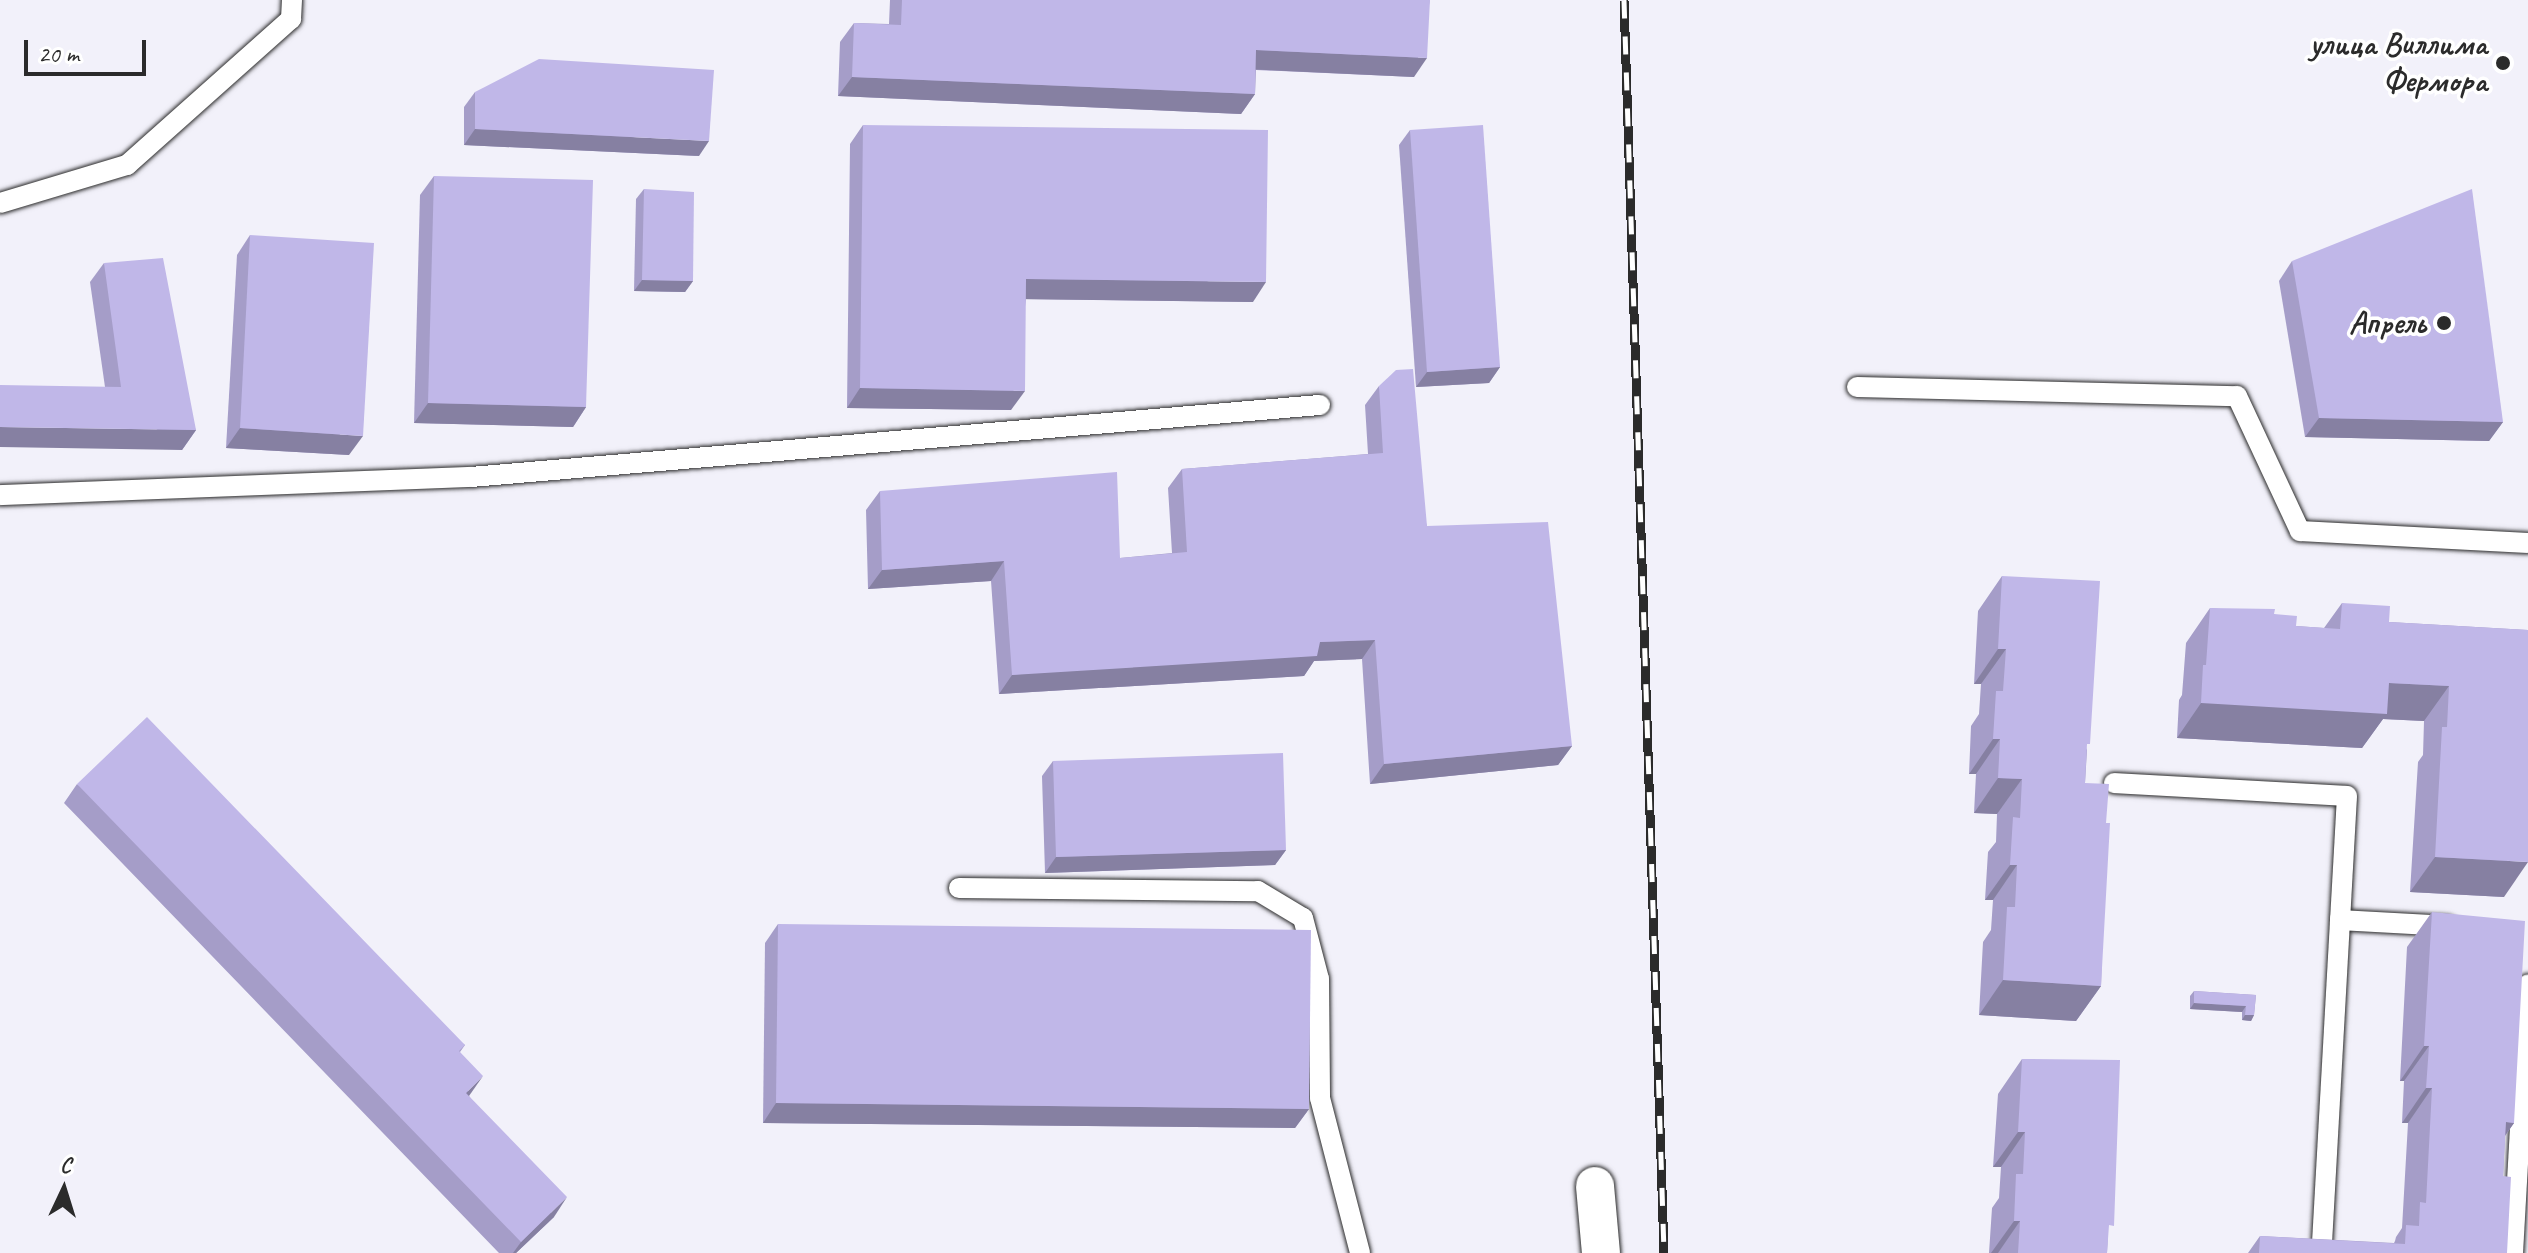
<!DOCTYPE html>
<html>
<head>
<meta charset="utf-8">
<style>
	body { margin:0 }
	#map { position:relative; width:2528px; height:1253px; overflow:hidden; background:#f2f1fa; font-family:Caveat,sans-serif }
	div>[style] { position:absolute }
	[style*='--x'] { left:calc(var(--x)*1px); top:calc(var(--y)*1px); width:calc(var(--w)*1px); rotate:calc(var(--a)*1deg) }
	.roads { filter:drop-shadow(0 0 2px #2b2b2b) drop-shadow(0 0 2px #2b2b2b) }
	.service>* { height:20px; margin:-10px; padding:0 10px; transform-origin:10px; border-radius:10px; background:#fff }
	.minor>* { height:38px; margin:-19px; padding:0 19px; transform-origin:19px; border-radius:19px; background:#fff }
	.rail>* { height:9px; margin-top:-4.5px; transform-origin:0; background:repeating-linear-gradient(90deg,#fff 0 18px,#2b2b2b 0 36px); box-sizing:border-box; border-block:2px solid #2b2b2b }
	.wall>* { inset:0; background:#a59dc8 }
	.shaded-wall>* { inset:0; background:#8680a2 }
	.building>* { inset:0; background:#c0b7e8 }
	.dots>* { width:22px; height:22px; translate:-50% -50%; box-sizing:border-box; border:4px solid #fff; border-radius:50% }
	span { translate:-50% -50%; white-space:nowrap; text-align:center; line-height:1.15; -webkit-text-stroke:7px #fff; paint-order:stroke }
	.poi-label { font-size:32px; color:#2b2b2b; font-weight:700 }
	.right { translate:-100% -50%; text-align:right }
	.north { position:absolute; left:24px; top:1149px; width:80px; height:80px; -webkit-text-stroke:6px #fff; paint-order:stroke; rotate:4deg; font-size:22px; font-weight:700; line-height:32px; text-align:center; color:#2b2b2b }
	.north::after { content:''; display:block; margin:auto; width:28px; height:36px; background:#2b2b2b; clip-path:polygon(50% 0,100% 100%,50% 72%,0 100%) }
	.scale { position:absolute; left:24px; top:40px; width:122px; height:36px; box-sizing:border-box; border:4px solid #2b2b2b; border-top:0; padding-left:10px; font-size:24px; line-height:28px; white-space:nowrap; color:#2b2b2b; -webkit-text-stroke:6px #fff; paint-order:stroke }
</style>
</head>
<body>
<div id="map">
	<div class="roads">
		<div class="service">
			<i style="--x:0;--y:203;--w:133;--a:-16.7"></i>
			<i style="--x:127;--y:165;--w:220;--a:-41.7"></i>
			<i style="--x:291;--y:19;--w:19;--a:-87"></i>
			<i style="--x:1857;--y:387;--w:380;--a:1.4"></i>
			<i style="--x:2237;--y:396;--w:149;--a:65"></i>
			<i style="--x:2300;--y:531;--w:228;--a:3"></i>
			<i style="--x:0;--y:495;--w:471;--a:-2.2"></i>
			<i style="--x:471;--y:477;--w:852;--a:-4.85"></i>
			<i style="--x:2114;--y:783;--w:233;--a:3.2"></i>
			<i style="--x:2347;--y:796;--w:124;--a:93.2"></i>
			<i style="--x:2340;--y:920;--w:108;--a:3.2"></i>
			<i style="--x:959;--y:888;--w:299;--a:0.6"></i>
			<i style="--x:1258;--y:891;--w:52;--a:31"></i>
			<i style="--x:1303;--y:918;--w:63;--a:75.3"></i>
			<i style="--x:1319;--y:979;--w:119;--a:89.5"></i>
			<i style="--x:1320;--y:1098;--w:160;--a:75.5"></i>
			<i style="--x:2322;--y:1243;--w:324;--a:-86.8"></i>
			<i style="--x:2513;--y:1253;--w:269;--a:-86.8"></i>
		</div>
		<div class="minor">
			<i style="--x:1595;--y:1186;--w:67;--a:84.9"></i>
		</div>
	</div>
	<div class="rail">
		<i style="--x:1624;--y:0;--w:1254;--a:88.17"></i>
	</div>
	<div class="wall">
		<i style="clip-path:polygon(890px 0,1430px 0,1414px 77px,1256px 70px,1255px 94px,1241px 114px,838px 96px,840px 42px,854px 23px,889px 24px)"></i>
		<i style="clip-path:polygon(475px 92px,699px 156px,464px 145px,464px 107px)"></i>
		<i style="clip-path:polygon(863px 125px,1253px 302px,1026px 299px,1011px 410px,847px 408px,850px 144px)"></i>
		<i style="clip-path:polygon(1410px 130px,1500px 367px,1489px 383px,1416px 387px,1399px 145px)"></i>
		<i style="clip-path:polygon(434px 176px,586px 407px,573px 427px,414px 423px,420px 195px)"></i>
		<i style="clip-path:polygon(644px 189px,693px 281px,685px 292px,634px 291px,636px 199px)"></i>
		<i style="clip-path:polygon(250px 235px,349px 455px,226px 448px,237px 255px)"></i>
		<i style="clip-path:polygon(2292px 261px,2503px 422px,2489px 441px,2305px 437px,2279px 281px)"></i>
		<i style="clip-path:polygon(104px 263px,196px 430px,182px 450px,105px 387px,90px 282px)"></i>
		<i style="clip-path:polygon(1379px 386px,1427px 526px,1572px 746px,1558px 765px,1370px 784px,1362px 659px,1314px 661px,1304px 676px,999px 694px,991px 581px,868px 589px,866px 510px,880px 491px,1120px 558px,1172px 553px,1168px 488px,1182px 469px,1368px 454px,1365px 405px)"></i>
		<i style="clip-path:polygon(2002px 576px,2087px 750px,2085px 783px,2106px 823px,2101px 986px,2076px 1021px,1979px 1015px,1983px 942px,1991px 930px,1993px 900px,1985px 900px,1988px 852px,1996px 842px,1997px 814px,1974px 813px,1976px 774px,1969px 774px,1971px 726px,1979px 714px,1981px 684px,1974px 684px,1978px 611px)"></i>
		<i style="clip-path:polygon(2342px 603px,2389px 622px,2528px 630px,2504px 897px,2410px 892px,2418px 762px,2423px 755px,2424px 721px,2383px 719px,2362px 748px,2177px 738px,2179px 700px,2182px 695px,2186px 643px,2210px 608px,2274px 614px,2296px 626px,2324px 628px)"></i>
		<i style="clip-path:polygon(1053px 761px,1286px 850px,1275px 865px,1045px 873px,1042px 776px)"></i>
		<i style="clip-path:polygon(77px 784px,465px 1045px,460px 1052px,469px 1096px,554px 1217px,516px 1253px,499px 1253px,64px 803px)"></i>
		<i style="clip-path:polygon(2432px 912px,2514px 1123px,2505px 1136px,2503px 1176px,2507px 1253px,2248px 1253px,2260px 1236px,2394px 1243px,2395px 1241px,2396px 1237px,2402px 1228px,2408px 1123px,2402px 1123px,2404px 1081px,2400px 1081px,2407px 947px)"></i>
		<i style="clip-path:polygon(778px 924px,1309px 1109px,1295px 1128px,763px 1123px,765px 943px)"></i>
		<i style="clip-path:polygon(2194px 991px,2256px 995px,2254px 1015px,2251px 1021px,2242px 1020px,2242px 1012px,2190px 1009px,2190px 996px)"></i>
		<i style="clip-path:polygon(2022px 1059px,2108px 1234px,2107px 1253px,1989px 1253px,1992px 1208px,1999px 1198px,2001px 1167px,1993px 1167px,1998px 1094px)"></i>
	</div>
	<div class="shaded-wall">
		<i style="clip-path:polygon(1256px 50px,1427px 58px,1414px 77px,1243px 69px)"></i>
		<i style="clip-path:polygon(852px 77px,1255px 94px,1241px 114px,838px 96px)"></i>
		<i style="clip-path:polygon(475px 129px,709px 141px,699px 156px,464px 145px)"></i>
		<i style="clip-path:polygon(1026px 279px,1266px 282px,1253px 302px,1013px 299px)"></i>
		<i style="clip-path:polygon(642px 280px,693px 281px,685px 292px,634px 291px)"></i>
		<i style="clip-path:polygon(1500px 367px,1489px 383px,1416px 387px,1427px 372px)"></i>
		<i style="clip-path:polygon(860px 388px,1025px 391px,1011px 410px,847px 408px)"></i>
		<i style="clip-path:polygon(428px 403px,586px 407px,573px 427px,414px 423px)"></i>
		<i style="clip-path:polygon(2319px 418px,2503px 422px,2489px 441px,2305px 437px)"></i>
		<i style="clip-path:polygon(0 427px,196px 430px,182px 450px,0 447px)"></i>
		<i style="clip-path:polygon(240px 428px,363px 436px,349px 455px,226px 448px)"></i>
		<i style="clip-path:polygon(1004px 561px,991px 581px,868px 589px,882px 570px)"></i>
		<i style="clip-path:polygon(1375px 640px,1362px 659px,1314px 661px,1304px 676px,999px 694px,1012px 675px,1320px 642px)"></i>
		<i style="clip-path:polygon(1998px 649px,2006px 649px,1981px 684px,1974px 684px)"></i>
		<i style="clip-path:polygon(2389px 683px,2449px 686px,2424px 721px,2383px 719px,2362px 748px,2177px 738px,2201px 703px)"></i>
		<i style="clip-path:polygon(1993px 739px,2000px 739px,1976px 774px,1969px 774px)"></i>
		<i style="clip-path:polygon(1572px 746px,1558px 765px,1370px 784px,1384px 764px)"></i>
		<i style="clip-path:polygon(1998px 778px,2022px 779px,1997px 814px,1974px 813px)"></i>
		<i style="clip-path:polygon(1286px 850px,1275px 865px,1045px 873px,1056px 857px)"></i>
		<i style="clip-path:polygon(2435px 857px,2528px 862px,2504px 897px,2410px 892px)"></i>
		<i style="clip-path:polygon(2010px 865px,2017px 865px,1993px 900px,1985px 900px)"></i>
		<i style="clip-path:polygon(2003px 980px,2101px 986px,2076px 1021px,1979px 1015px)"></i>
		<i style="clip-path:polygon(2194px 1003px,2246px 1006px,2242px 1012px,2190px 1009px)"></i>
		<i style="clip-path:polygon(2245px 1015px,2254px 1015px,2251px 1021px,2242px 1020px)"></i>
		<i style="clip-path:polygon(2424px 1046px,2429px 1046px,2404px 1081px,2400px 1081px)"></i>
		<i style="clip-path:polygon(483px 1076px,469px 1096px,452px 1112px,466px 1093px)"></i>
		<i style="clip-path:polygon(2426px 1088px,2432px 1088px,2408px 1123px,2402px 1123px)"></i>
		<i style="clip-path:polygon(776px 1103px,1309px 1109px,1295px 1128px,763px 1123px)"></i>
		<i style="clip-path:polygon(2506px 1122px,2514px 1123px,2489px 1158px)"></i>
		<i style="clip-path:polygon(2018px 1132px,2025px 1132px,2001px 1167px,1993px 1167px)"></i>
		<i style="clip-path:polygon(567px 1197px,554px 1217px,516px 1253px,513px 1253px,521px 1242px)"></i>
		<i style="clip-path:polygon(2014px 1221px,2020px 1221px,1998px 1253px,1991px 1253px)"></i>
	</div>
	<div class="building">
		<i style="clip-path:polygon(902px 0,1430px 0,1427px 58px,1256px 50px,1255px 94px,852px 77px,854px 23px,901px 25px)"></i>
		<i style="clip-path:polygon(539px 59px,714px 70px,709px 141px,475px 129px,475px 92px)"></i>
		<i style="clip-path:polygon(863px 125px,1268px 130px,1266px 282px,1026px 279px,1025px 391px,860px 388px)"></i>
		<i style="clip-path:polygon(1483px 125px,1500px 367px,1427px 372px,1410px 130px)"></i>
		<i style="clip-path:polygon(434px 176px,593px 180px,586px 407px,428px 403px)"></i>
		<i style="clip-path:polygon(644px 189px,694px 192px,693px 281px,642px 280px)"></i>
		<i style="clip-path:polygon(2472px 189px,2503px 422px,2319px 418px,2292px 261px)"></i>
		<i style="clip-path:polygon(250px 235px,374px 243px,363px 436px,240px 428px)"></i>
		<i style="clip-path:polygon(163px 258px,196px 430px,0 427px,0 385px,121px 387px,104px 263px)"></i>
		<i style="clip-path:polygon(1413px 369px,1427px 526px,1548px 522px,1572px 746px,1384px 764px,1375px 640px,1320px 642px,1317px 656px,1012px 675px,1004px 561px,882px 570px,880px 491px,1117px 472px,1120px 558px,1187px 552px,1182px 469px,1383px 453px,1379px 386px,1396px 370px)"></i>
		<i style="clip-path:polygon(2002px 576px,2100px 581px,2090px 744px,2087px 744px,2085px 783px,2109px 784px,2106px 823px,2110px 823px,2101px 986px,2003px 980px,2007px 907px,2015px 907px,2017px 865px,2010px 865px,2013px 817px,2020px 818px,2022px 779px,1998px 778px,2000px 739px,1993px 739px,1996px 691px,2003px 691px,2006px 649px,1998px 649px)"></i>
		<i style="clip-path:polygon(2342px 603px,2390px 606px,2389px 622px,2528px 630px,2528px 862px,2435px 857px,2442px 727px,2447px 727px,2449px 686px,2389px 683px,2387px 714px,2201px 703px,2203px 665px,2206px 665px,2210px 608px,2275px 609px,2274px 614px,2297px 616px,2296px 626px,2340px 629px)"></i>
		<i style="clip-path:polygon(147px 717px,465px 1045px,459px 1051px,483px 1076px,466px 1093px,567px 1197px,521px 1242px,77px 784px)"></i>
		<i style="clip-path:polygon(1283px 753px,1286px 850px,1056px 857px,1053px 761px)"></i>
		<i style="clip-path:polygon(2432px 912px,2525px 921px,2514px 1123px,2506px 1122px,2503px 1176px,2511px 1177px,2507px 1253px,2259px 1253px,2260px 1236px,2405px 1244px,2406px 1225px,2419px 1226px,2420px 1202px,2426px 1203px,2432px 1088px,2426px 1088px,2429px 1046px,2424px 1046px)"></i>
		<i style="clip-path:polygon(778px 924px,1311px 930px,1309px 1109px,776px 1103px)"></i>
		<i style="clip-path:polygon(2194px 991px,2256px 995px,2254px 1015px,2245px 1015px,2246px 1006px,2194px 1003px)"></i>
		<i style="clip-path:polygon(2022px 1059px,2120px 1060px,2114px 1226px,2109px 1225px,2107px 1253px,2018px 1253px,2020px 1221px,2014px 1221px,2016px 1174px,2023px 1174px,2025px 1132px,2018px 1132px)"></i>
	</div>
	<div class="dots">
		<i style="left:2503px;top:63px;background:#2b2b2b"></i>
		<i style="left:2444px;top:323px;background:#2b2b2b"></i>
	</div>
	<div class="poi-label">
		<span class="right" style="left:2487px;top:63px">улица Виллима<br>Фермора</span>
		<span class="right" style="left:2426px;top:323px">Апрель</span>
	</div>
	<div class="north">С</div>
	<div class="scale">20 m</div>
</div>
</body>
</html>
